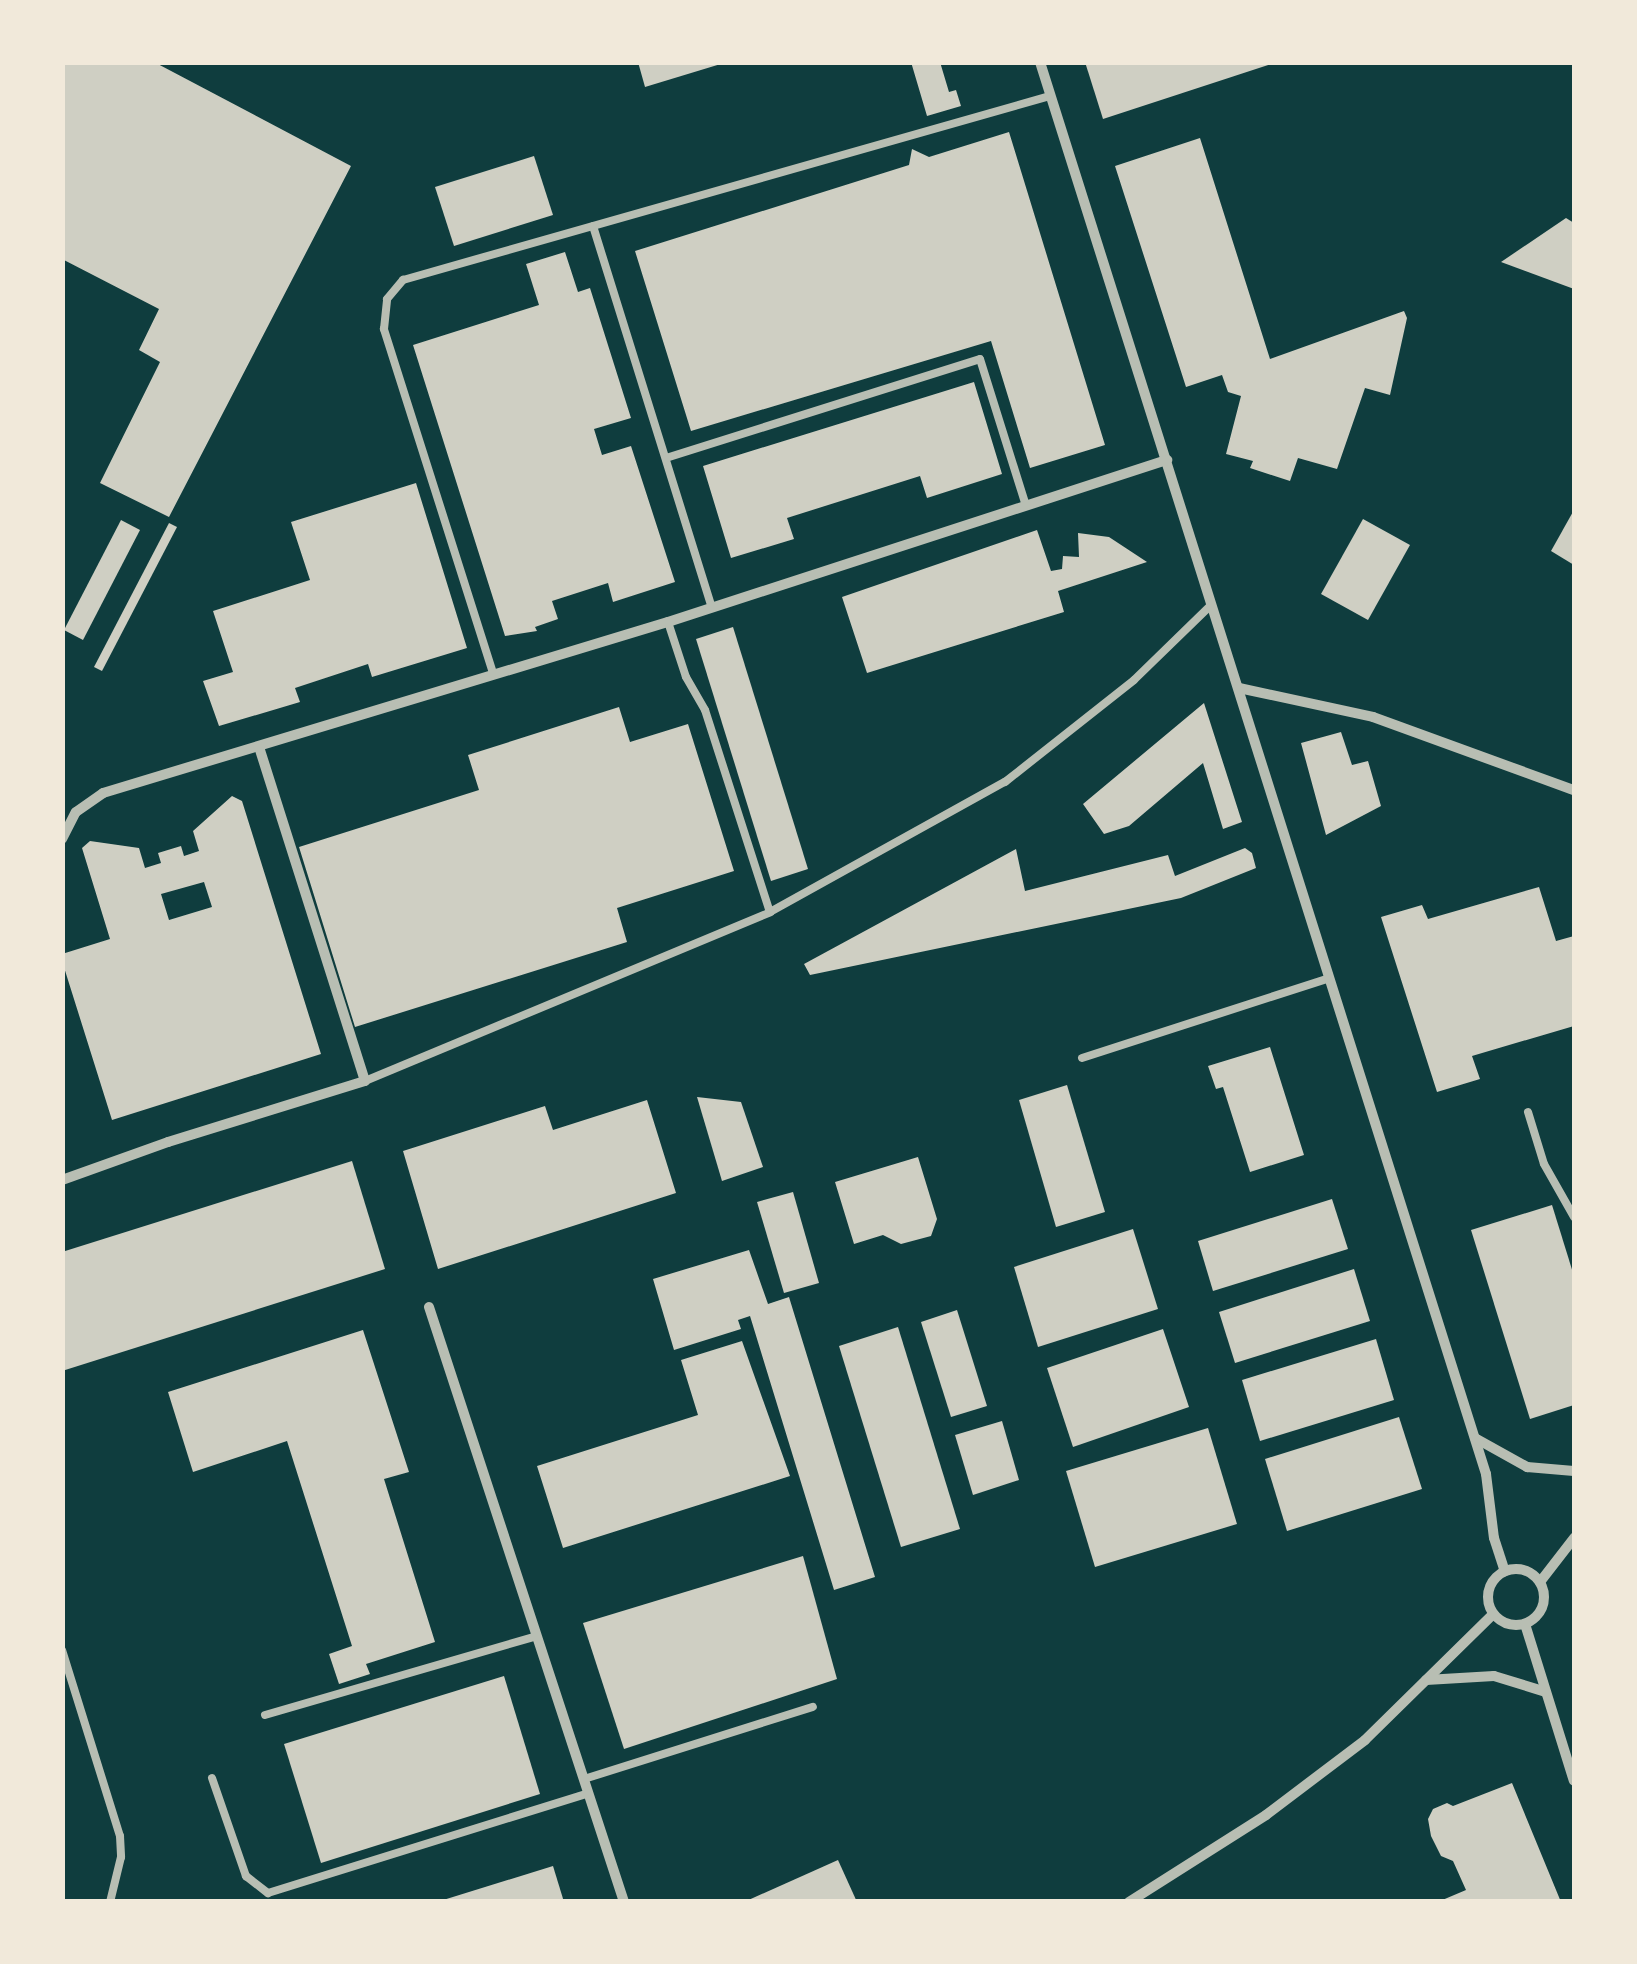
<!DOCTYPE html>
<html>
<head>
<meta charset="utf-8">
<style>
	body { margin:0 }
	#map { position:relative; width:1637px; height:1964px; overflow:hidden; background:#0f3d3e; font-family:Helvetica,sans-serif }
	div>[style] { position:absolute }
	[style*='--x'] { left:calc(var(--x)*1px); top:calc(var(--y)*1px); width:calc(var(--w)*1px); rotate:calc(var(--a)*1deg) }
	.building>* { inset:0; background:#cfcfc3 }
	.service>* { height:8px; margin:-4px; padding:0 4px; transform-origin:4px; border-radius:4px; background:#b8beb3 }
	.minor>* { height:10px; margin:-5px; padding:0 5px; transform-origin:5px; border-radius:5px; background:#b8beb3 }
	.minor>.ring { margin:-5px; padding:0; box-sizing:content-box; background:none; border:10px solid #b8beb3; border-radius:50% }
	span { translate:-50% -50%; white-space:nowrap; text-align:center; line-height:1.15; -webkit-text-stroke:10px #f1e9da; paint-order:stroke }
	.frame { position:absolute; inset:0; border:65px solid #f1e9da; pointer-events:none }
</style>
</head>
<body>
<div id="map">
	<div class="building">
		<i style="clip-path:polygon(62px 62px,154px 62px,351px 166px,169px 517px,100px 483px,160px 362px,139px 350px,159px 309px,62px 259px)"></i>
		<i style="clip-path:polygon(638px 62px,724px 62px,724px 63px,645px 87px)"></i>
		<i style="clip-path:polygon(911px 62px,940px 62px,949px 92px,956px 90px,961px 106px,927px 116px)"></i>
		<i style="clip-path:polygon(1085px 62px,1274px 62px,1274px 63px,1103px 119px)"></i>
		<i style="clip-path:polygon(1009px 132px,1105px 445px,1030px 468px,991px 341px,691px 431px,635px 251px,909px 165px,912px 149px,929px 157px)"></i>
		<i style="clip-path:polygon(1200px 138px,1270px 359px,1404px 311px,1407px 318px,1390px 395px,1365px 388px,1337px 469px,1298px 458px,1290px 481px,1250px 468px,1253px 461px,1226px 454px,1241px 396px,1228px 392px,1222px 375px,1186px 387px,1115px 166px)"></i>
		<i style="clip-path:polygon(534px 156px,553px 215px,454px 246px,435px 187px)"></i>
		<i style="clip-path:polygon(1566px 218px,1574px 223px,1574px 289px,1501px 262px)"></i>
		<i style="clip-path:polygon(565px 252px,578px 292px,590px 288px,631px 418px,594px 429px,602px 455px,631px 446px,675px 582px,613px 602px,608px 583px,552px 601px,558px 619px,535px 627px,537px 631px,505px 636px,413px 345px,539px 305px,526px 264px)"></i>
		<i style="clip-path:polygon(974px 382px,1002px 474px,927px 498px,920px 476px,787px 518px,794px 539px,731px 558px,703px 466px)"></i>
		<i style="clip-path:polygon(416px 483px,467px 648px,372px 677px,368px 664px,295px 688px,300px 702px,219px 726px,203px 681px,233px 672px,213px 611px,310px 580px,291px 522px)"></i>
		<i style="clip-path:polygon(1574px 510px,1574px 565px,1551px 551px)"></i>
		<i style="clip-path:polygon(1363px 519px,1410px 545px,1368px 620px,1321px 594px)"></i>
		<i style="clip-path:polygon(121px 520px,140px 530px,83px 640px,64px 630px)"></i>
		<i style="clip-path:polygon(169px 523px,177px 527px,102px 671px,94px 667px)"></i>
		<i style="clip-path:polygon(1037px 530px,1051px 571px,1062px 569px,1063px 556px,1079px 557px,1078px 533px,1109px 537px,1147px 562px,1058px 591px,1064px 612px,867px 673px,842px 597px)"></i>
		<i style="clip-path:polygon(733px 627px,808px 869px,771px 881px,696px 639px)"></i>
		<i style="clip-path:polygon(1204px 703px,1242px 822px,1223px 829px,1203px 763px,1129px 826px,1104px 834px,1083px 804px)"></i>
		<i style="clip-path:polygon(619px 707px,630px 742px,688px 724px,734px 871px,617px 908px,627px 942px,355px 1027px,299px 847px,479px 790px,468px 755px)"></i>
		<i style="clip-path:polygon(1341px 732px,1352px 765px,1368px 761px,1381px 806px,1326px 835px,1301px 743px)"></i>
		<i style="clip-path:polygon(evenodd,232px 796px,242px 801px,321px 1054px,112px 1120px,62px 961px,62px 954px,110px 939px,82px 848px,90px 841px,139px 848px,145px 868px,161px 863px,158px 853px,181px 846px,184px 856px,199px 851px,193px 831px,232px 796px,204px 882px,212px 907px,169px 920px,161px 894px,204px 882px)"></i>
		<i style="clip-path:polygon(1245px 848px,1252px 853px,1256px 868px,1181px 898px,810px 975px,804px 964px,1016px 849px,1025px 891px,1168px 855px,1175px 876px)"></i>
		<i style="clip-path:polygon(1539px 887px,1556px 941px,1574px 936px,1574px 1026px,1472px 1056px,1480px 1079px,1437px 1092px,1381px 917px,1422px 905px,1428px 919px)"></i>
		<i style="clip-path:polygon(1270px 1047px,1304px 1155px,1250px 1172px,1223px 1087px,1216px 1089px,1208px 1066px)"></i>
		<i style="clip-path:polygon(1067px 1085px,1105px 1212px,1056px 1227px,1019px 1100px)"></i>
		<i style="clip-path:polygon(697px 1097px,741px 1102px,763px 1167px,722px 1181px)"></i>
		<i style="clip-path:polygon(647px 1100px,676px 1193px,438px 1269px,403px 1151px,545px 1106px,553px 1130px)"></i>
		<i style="clip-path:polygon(918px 1157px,937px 1219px,931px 1236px,901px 1244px,883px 1235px,854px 1244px,835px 1182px)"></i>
		<i style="clip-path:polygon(352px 1161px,385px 1269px,62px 1371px,62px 1252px)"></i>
		<i style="clip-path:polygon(793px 1192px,819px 1283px,784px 1293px,757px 1202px)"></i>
		<i style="clip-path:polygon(1332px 1199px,1348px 1249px,1213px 1291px,1198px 1241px)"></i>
		<i style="clip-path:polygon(1552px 1205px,1574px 1276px,1574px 1405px,1530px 1419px,1471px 1230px)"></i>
		<i style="clip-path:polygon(1133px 1229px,1158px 1309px,1038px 1347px,1014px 1267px)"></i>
		<i style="clip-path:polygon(749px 1250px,768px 1304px,789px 1297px,875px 1577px,834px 1590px,750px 1316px,738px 1320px,741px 1329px,674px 1350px,653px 1279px)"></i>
		<i style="clip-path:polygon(1354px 1269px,1370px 1321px,1235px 1363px,1219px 1312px)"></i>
		<i style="clip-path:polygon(957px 1310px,987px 1406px,951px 1417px,921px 1322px)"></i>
		<i style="clip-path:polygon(898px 1327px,960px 1529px,901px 1547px,839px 1346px)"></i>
		<i style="clip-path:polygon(1163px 1329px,1189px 1407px,1073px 1447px,1047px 1368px)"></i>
		<i style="clip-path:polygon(363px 1330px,409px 1472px,384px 1479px,435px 1642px,366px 1664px,370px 1674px,339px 1684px,329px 1654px,352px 1646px,287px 1441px,193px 1472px,168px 1392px)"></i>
		<i style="clip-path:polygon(1376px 1339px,1394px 1400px,1260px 1441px,1242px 1380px)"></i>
		<i style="clip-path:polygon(742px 1341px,790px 1476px,563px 1548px,537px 1466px,698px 1415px,681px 1360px)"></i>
		<i style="clip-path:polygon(1399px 1417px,1422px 1489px,1287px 1531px,1265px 1459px)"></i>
		<i style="clip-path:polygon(1002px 1421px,1019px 1480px,973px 1495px,955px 1435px)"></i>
		<i style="clip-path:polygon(1208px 1428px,1237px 1524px,1095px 1567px,1066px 1471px)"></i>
		<i style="clip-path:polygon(803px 1556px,837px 1679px,624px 1749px,583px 1623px)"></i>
		<i style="clip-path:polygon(504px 1676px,540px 1794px,321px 1863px,284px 1744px)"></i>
		<i style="clip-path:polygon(1512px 1783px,1561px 1902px,1440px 1901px,1466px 1890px,1453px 1861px,1441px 1856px,1431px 1836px,1428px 1819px,1433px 1809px,1447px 1803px,1453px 1806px)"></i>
		<i style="clip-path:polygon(838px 1860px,857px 1902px,744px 1902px)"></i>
		<i style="clip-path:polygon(553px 1866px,564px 1902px,440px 1902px,440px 1901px)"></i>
	</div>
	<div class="service">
		<i style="--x:593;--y:226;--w:399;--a:72.7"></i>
		<i style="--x:666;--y:458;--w:329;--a:-17.5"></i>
		<i style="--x:980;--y:359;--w:154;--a:72.6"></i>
		<i style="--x:668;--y:622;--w:58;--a:71.9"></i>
		<i style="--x:686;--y:677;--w:38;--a:60"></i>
		<i style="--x:705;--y:710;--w:212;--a:72.2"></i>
		<i style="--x:493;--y:673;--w:361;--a:-107.6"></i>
		<i style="--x:384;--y:329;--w:30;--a:-84"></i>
		<i style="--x:387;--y:299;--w:25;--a:-50"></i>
		<i style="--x:403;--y:280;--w:673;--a:-15.88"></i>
		<i style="--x:1082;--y:1058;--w:260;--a:-17.9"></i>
		<i style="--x:365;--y:1081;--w:439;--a:-22.6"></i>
		<i style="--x:770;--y:912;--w:269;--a:-29"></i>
		<i style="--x:1005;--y:782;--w:164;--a:-38.3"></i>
		<i style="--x:1134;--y:680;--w:107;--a:-44.2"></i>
		<i style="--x:1528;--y:1112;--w:54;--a:72.9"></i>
		<i style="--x:1544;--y:1164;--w:61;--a:60.5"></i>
		<i style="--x:62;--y:1650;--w:195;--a:72.7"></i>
		<i style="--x:120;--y:1836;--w:21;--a:87"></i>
		<i style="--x:121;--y:1857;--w:46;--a:103.7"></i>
		<i style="--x:265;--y:1715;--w:283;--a:-16.2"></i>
		<i style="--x:212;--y:1778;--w:104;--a:70.9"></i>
		<i style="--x:246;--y:1876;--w:28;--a:38"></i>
		<i style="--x:268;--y:1893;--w:336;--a:-17.3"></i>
		<i style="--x:584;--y:1779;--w:240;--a:-17.5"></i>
	</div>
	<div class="minor">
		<i style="--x:1040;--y:62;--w:1481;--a:72.47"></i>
		<i style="--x:1486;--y:1474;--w:64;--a:82.9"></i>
		<i style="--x:1494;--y:1538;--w:35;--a:72"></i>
		<i style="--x:1239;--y:688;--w:137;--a:12.2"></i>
		<i style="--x:1373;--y:717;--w:214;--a:20"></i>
		<i style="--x:62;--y:839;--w:30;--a:-63"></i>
		<i style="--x:76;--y:812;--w:33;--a:-35"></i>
		<i style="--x:103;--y:793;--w:590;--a:-16.84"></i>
		<i style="--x:668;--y:622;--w:525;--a:-17.99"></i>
		<i style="--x:62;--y:1180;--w:113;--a:-19.7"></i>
		<i style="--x:168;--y:1142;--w:206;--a:-17.2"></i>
		<i style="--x:365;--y:1081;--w:351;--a:-107.6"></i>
		<i style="--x:429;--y:1307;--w:626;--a:71.85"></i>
		<i style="--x:1475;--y:1438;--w:60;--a:29.1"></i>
		<i style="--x:1527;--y:1467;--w:47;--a:4.9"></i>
		<i class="ring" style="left:1488px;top:1569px;width:46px;height:46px"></i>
		<i style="--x:1540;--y:1582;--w:56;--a:-52.3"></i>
		<i style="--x:1525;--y:1624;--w:164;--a:72.7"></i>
		<i style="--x:1426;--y:1680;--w:68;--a:-3.4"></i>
		<i style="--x:1494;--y:1676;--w:54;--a:17.1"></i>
		<i style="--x:1129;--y:1902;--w:162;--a:-32.4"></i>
		<i style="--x:1266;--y:1815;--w:124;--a:-37.1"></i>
		<i style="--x:1365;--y:1740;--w:180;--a:-44.5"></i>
	</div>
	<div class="frame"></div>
</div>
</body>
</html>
